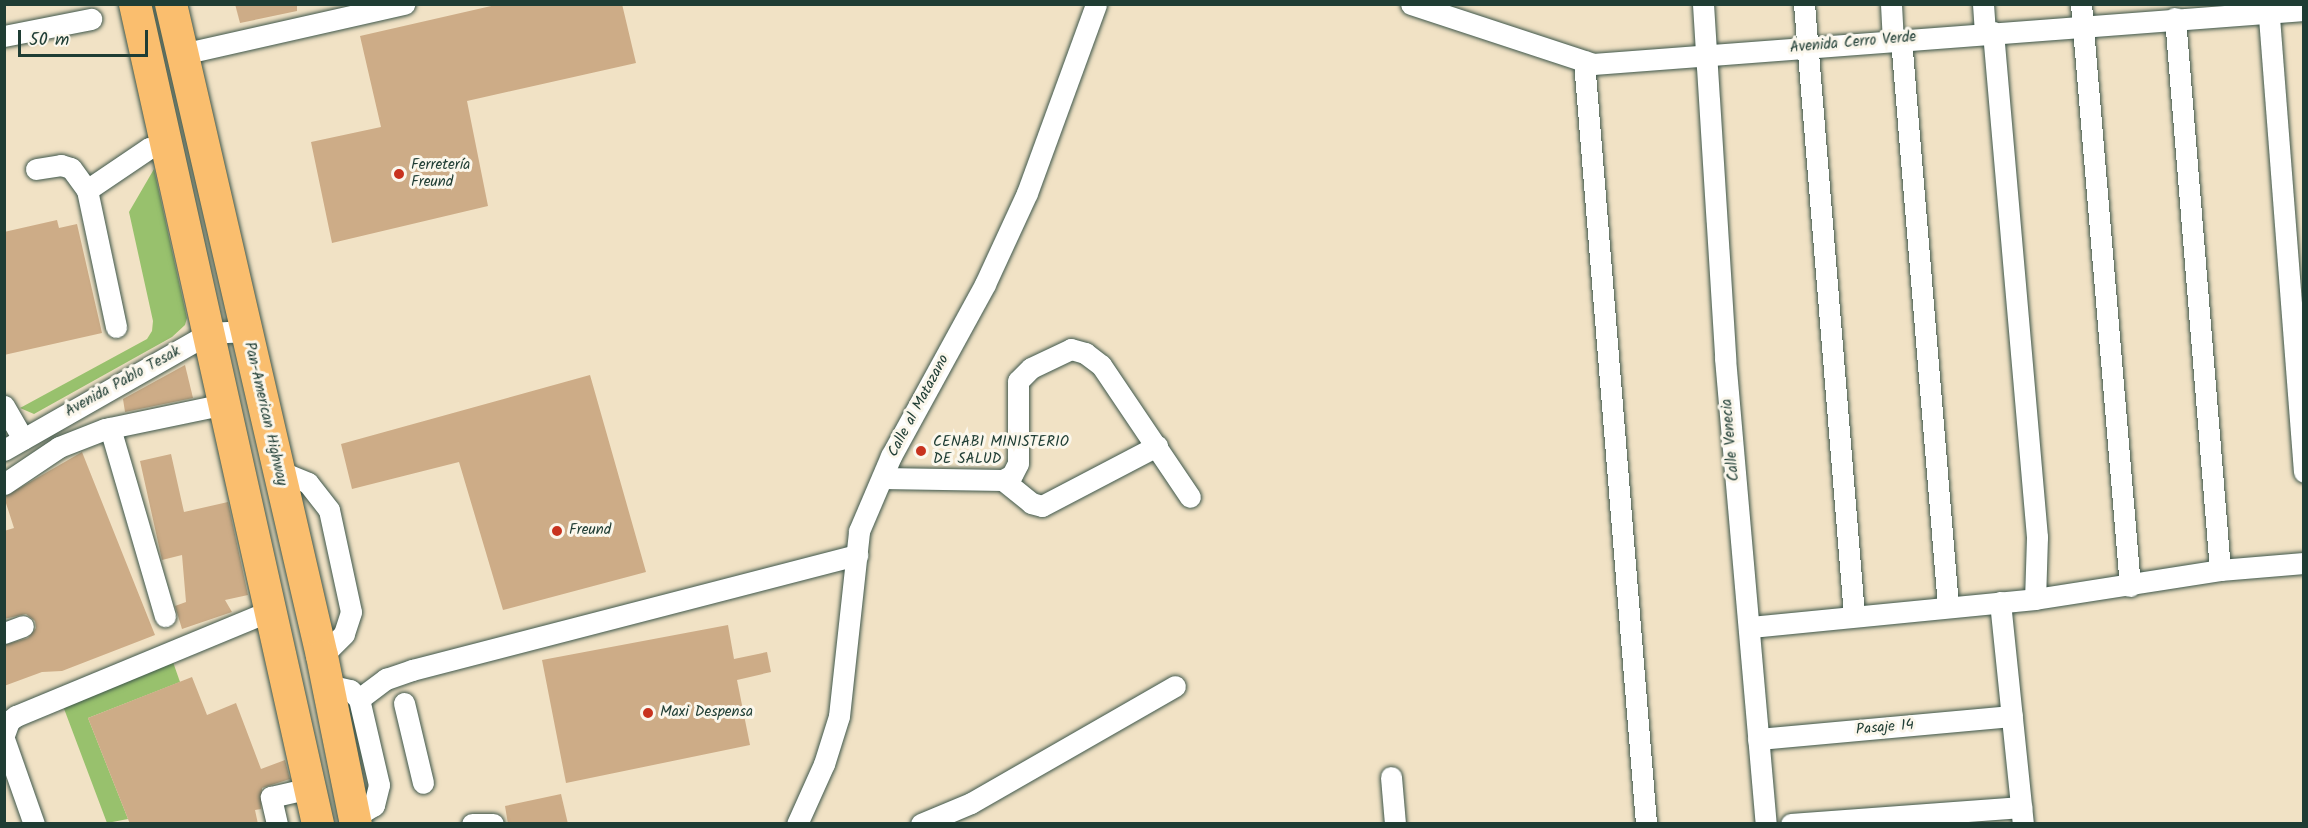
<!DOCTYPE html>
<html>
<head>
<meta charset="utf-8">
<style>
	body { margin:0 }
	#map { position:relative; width:2308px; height:828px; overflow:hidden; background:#f1e2c5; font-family:Kalam,sans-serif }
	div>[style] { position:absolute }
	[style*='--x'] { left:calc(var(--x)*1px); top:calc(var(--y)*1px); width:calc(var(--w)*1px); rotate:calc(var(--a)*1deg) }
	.green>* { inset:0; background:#98c16d }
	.building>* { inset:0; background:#cdac87 }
	.roads { filter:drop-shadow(0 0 2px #3e564a) drop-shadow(0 0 2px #3e564a) }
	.minor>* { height:21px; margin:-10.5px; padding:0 10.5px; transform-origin:10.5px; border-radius:10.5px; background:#fff }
	.highway>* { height:32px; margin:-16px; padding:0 16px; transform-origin:16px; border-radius:16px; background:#fabe6e }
	.dots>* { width:16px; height:16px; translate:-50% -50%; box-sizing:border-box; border:3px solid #fbf7ec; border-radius:50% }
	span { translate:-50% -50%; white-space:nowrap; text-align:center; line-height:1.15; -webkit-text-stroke:6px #fbf7ec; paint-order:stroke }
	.street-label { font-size:15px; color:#1f3d34 }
	.poi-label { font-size:15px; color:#1f3d34 }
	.left { translate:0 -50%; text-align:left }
	.frame { position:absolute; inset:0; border:6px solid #1f3d34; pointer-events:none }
	.scale { position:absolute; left:18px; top:30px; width:130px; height:27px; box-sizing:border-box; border:3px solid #1f3d34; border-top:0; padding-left:8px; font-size:18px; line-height:21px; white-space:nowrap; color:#1f3d34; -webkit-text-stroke:4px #fbf7ec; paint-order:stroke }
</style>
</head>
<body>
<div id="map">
	<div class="green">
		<i style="clip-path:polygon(154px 169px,187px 318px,185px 325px,172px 337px,34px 414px,20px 408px,147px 339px,152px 331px,153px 321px,129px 212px)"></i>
		<i style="clip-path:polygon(173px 662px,180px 682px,88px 718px,128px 819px,107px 823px,63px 706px)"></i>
	</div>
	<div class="building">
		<i style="clip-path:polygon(235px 4px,297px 4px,297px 11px,240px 23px)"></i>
		<i style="clip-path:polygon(500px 4px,622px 4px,636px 63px,467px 101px,488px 206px,332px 243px,311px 142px,381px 127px,360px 36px)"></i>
		<i style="clip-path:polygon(57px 220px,59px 228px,77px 224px,102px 333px,4px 355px,4px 232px)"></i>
		<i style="clip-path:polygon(185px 365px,193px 398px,125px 412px,123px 399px)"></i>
		<i style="clip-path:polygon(590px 375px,646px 572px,503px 610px,459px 462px,352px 489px,341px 444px)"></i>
		<i style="clip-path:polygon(82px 452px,155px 635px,62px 671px,42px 672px,4px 686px,4px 645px,28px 638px,36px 628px,35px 621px,26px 614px,4px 619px,4px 531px,14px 528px,4px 497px)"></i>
		<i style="clip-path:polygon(171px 454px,184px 512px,228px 502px,248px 595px,225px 600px,232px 612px,182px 629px,175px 606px,186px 602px,182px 555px,162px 560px,140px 461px)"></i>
		<i style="clip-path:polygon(728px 625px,734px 659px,767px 652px,771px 672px,737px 680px,750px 745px,566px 783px,542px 660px)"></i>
		<i style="clip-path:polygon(192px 677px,207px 715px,236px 703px,261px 769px,285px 760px,290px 779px,262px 788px,261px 809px,255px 810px,258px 824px,130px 824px,88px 718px)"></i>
		<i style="clip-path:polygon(561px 794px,568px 824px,508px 824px,505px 806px)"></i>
	</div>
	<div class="roads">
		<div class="minor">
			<i style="--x:1411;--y:4;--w:192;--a:18.2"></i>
			<i style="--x:1593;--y:64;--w:713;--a:-4.34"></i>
			<i style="--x:1703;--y:4;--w:355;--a:86.4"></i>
			<i style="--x:1725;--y:358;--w:468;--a:85"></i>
			<i style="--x:1804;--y:4;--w:613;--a:85.32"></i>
			<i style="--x:1891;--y:4;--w:35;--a:87"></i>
			<i style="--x:1983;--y:4;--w:29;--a:86"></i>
			<i style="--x:2081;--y:4;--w:584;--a:85.19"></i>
			<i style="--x:2268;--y:4;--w:469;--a:85.6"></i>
			<i style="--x:2175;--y:18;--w:554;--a:85.34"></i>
			<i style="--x:1993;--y:32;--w:507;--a:85.02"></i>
			<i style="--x:2037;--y:537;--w:62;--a:91.8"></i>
			<i style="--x:4;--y:36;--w:89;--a:-11.1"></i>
			<i style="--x:1901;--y:39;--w:569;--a:85.26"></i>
			<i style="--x:182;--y:54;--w:228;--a:-12.7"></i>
			<i style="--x:1584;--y:61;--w:766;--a:85.35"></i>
			<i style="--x:36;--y:169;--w:25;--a:-9"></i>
			<i style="--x:61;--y:165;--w:10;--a:17"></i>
			<i style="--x:71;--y:168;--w:27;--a:54"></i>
			<i style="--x:87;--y:190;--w:75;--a:-34.1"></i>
			<i style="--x:149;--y:148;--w:17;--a:-10"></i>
			<i style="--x:87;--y:190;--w:140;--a:78"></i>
			<i style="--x:4;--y:406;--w:38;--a:60"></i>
			<i style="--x:110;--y:428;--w:196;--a:73.7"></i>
			<i style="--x:4;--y:450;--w:236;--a:-29.7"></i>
			<i style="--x:209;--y:333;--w:37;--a:-3"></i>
			<i style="--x:279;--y:471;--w:31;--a:22"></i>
			<i style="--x:308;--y:483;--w:34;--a:52"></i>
			<i style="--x:329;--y:510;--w:104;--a:77.8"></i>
			<i style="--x:351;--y:612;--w:23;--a:108"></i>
			<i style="--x:344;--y:634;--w:31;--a:135"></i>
			<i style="--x:882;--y:478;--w:121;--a:0.9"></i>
			<i style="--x:1003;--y:480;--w:10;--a:-29"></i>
			<i style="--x:1012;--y:475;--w:13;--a:-63"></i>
			<i style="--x:1018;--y:463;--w:82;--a:-90"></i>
			<i style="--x:1018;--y:381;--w:18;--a:-45"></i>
			<i style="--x:1031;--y:368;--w:44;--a:-25.4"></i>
			<i style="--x:1071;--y:349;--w:15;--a:16"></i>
			<i style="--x:1085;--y:353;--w:20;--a:37"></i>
			<i style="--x:1101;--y:365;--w:159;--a:56"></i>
			<i style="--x:1003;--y:480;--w:36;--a:39"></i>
			<i style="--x:1031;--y:503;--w:11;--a:15"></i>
			<i style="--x:1042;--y:506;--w:130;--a:-27.6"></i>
			<i style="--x:4;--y:484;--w:66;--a:-33.9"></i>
			<i style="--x:59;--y:447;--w:49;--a:-21.4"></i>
			<i style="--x:105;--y:429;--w:123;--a:-11.8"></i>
			<i style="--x:2000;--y:602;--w:223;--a:84.1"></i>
			<i style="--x:1751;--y:627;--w:285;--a:-5.6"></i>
			<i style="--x:2035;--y:599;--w:187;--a:-8.9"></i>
			<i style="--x:2220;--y:570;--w:84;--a:-4.8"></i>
			<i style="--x:4;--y:633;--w:20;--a:-20"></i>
			<i style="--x:328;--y:685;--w:23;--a:13"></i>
			<i style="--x:350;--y:690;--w:13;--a:45"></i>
			<i style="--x:359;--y:699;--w:88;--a:76.9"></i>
			<i style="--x:379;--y:785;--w:21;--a:104"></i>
			<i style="--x:374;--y:805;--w:22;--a:148"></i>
			<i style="--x:359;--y:699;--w:34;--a:-37"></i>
			<i style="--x:386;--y:679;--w:28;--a:-19"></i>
			<i style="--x:412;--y:670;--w:460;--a:-14.5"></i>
			<i style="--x:404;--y:703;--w:82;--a:76.6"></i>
			<i style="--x:4;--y:735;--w:15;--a:-70"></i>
			<i style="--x:9;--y:721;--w:9;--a:-36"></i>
			<i style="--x:16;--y:716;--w:274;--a:-22.5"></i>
			<i style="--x:4;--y:739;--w:90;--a:70.6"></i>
			<i style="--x:1758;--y:739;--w:255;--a:-5.2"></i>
			<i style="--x:1391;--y:777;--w:47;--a:85.1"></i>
			<i style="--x:277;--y:824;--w:28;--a:-103"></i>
			<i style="--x:271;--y:797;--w:39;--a:-13"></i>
			<i style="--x:472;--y:824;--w:21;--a:0"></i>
			<i style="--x:797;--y:824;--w:66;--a:-65.8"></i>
			<i style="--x:824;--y:764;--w:50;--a:-72.6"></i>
			<i style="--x:839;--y:716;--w:186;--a:-83.8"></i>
			<i style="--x:859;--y:531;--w:82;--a:-66.9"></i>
			<i style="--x:891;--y:456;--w:196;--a:-61.3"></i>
			<i style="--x:985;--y:284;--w:100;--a:-65.2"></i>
			<i style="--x:1027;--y:193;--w:201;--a:-69.9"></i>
			<i style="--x:921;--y:824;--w:54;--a:-22.8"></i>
			<i style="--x:971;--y:803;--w:235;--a:-29.8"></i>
			<i style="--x:1791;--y:824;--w:231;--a:-4.2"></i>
		</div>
		<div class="highway">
			<i style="--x:135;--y:4;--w:840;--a:77.42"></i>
			<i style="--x:171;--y:4;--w:669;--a:76.96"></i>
			<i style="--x:322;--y:656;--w:171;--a:78.6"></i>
		</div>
	</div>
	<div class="dots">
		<i style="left:399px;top:174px;background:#c8321e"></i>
		<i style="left:921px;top:451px;background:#c8321e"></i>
		<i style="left:557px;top:531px;background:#c8321e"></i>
		<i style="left:648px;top:713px;background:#c8321e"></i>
	</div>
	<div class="street-label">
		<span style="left:1853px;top:43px;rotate:-5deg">Avenida Cerro Verde</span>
		<span style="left:123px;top:382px;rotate:-29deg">Avenida Pablo Tesak</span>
		<span style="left:919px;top:406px;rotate:-62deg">Calle al Matazano</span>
		<span style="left:265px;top:414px;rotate:77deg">Pan-American Highway</span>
		<span style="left:1731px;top:440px;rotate:-95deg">Calle Venecia</span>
		<span style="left:1885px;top:728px;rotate:-5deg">Pasaje 14</span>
	</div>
	<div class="poi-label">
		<span class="left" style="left:411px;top:174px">Ferretería<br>Freund</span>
		<span class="left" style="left:933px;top:451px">CENABI MINISTERIO<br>DE SALUD</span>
		<span class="left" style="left:569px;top:531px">Freund</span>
		<span class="left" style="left:660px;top:713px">Maxi Despensa</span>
	</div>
	<div class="frame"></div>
	<div class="scale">50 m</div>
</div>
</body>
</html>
